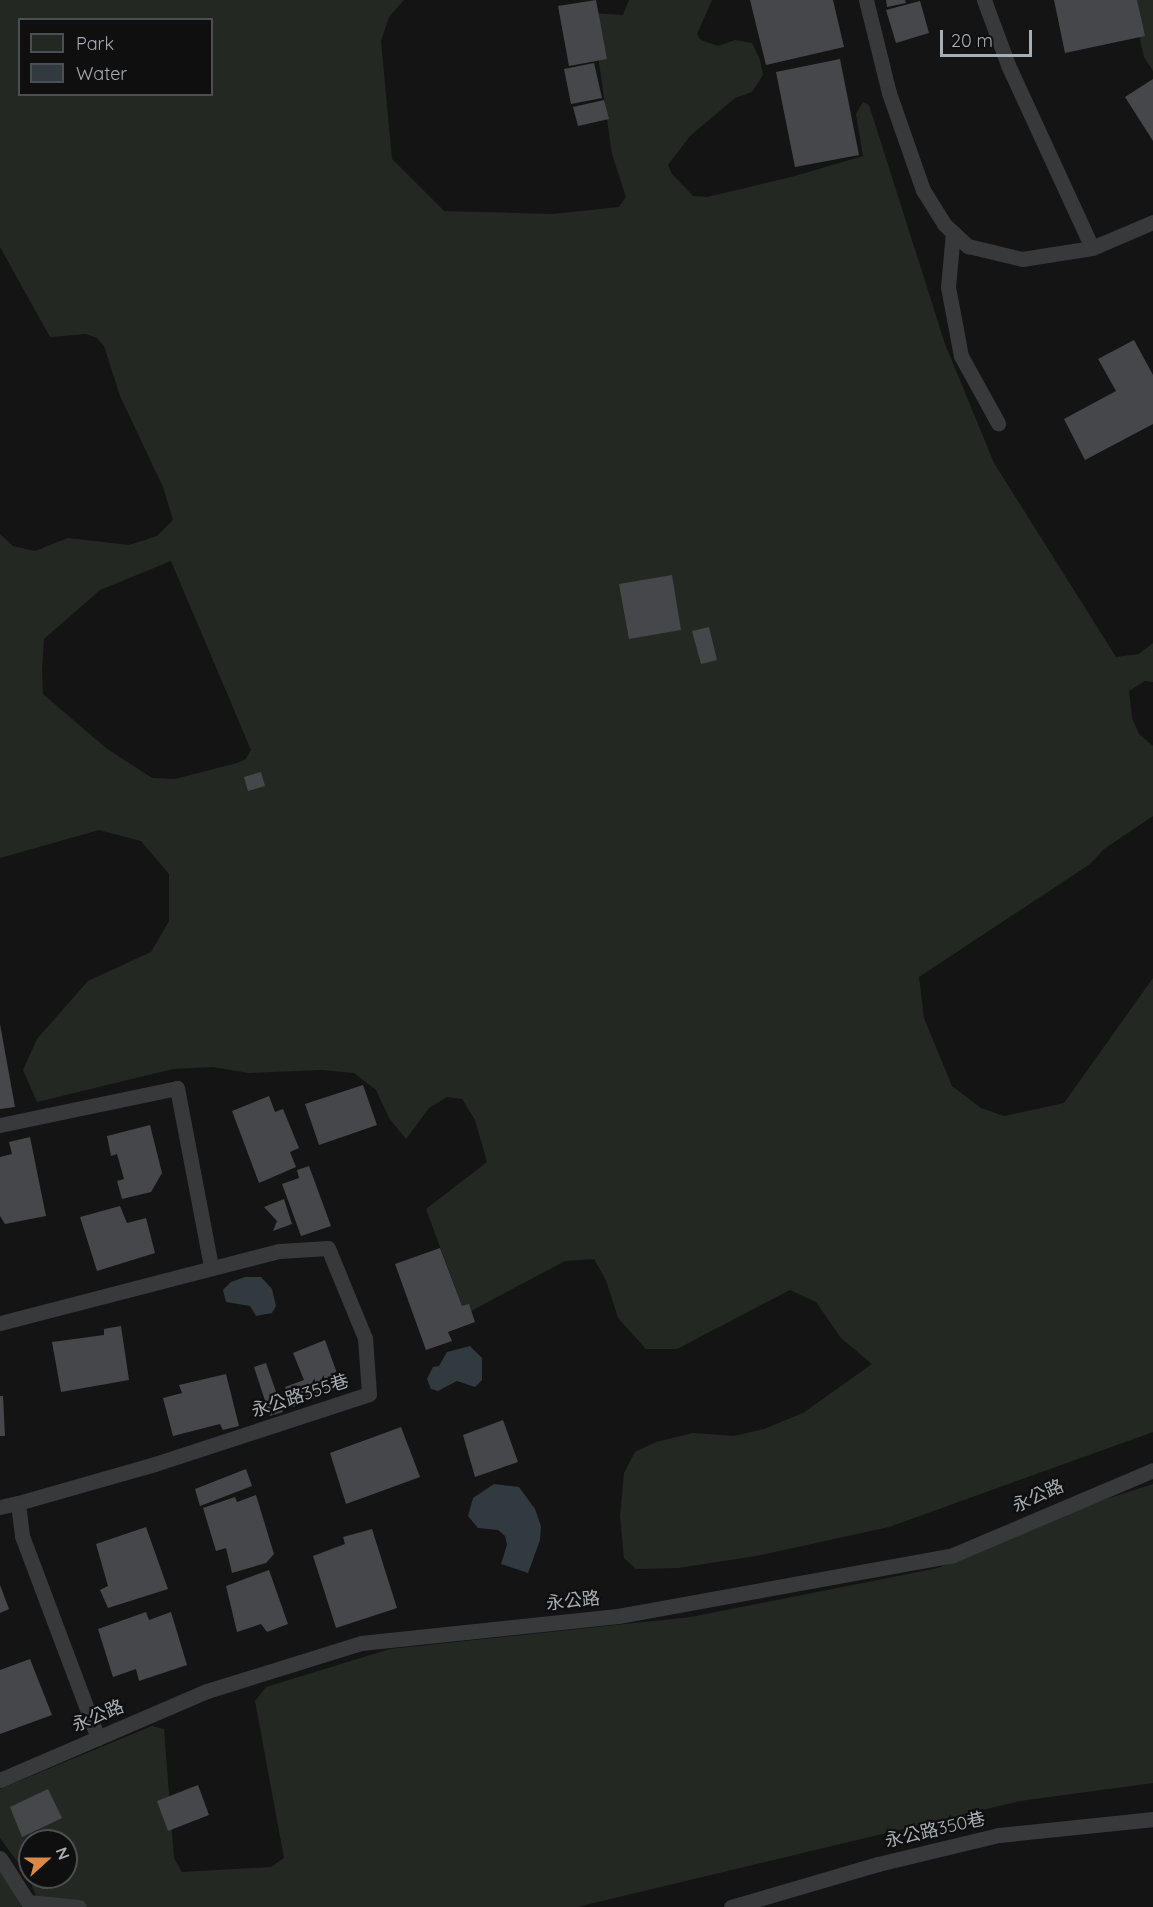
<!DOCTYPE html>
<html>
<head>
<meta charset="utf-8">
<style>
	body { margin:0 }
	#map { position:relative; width:1153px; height:1907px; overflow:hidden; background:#141415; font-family:Quicksand,"Noto Sans TC",sans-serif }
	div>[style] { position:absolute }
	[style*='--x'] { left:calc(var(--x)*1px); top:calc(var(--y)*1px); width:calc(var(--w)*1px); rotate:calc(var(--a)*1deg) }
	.green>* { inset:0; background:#232922 }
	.water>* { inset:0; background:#313a3e }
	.building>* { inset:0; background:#46474a }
	.service>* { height:15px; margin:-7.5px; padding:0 7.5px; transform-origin:7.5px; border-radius:7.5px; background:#37393b }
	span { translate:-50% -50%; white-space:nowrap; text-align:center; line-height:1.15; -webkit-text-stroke:4.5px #0f0f10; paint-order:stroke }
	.street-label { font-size:18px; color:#a7aeb4 }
	.legend { position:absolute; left:18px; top:18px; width:195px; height:78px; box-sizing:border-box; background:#0f0f10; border:2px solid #4c4f52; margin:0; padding:8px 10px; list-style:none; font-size:18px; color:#a7aeb4 }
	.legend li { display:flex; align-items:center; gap:12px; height:30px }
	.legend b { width:30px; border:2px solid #4c4f52 }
	.north { position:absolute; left:18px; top:1829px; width:60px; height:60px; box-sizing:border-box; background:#0f0f10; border:2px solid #4c4f52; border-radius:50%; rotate:69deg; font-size:16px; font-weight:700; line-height:24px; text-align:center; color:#a7aeb4 }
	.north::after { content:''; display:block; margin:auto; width:21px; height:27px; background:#db8a46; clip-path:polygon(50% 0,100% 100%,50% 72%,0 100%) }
	.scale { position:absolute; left:940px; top:30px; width:92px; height:27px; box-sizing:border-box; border:3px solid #a7aeb4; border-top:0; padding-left:8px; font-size:18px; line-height:21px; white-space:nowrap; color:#a7aeb4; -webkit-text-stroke:4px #0f0f10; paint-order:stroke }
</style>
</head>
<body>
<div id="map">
	<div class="green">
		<i style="clip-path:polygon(evenodd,0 0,404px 0,389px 17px,381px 41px,392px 159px,444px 211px,553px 214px,619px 207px,626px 197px,612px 154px,592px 13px,623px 15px,629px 0,712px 0,697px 34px,701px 40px,718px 46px,735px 40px,752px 43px,760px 60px,763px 75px,752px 92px,735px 98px,690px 136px,668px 165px,672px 174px,693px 196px,707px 197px,795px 176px,863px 156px,856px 114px,863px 102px,869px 105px,945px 344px,994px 463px,1116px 657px,1139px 654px,1153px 643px,1153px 682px,1145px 681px,1129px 691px,1132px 718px,1139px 734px,1153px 746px,1153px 816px,1104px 849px,1090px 864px,919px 977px,924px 1018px,952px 1086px,981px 1108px,1004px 1116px,1064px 1103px,1153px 978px,1153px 1432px,889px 1527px,756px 1556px,678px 1568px,636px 1569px,624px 1558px,620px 1516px,624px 1473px,635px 1452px,656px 1442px,693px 1433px,734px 1436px,764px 1429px,803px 1413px,872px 1364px,841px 1338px,816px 1302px,790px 1290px,677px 1349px,646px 1349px,618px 1318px,606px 1280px,594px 1259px,565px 1261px,471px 1311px,469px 1305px,462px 1306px,426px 1209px,487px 1162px,475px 1120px,462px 1099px,447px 1097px,429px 1108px,406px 1139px,389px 1118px,376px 1090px,354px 1073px,321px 1070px,249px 1073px,213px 1067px,173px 1069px,37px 1102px,23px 1070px,37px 1039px,88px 981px,151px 952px,169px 921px,169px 874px,141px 841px,99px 830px,0 858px,0 534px,13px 546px,35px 551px,68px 538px,129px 545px,157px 536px,173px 520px,163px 487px,120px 396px,104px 346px,97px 338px,86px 334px,50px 337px,0 247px,0 0,20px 20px,212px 20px,212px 94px,20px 94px,20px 20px,0 0,171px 561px,251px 750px,246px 759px,237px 763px,175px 779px,152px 778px,106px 748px,43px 694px,42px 670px,44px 639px,100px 590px,171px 561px)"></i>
		<i style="clip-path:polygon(1131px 0,1153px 0,1153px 71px,1144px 57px)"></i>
		<i style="clip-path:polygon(evenodd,1153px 1484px,1153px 1783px,1020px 1801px,577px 1907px,41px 1907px,27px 1875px,0 1838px,0 1789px,152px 1726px,164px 1729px,174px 1858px,182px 1872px,271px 1867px,284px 1858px,255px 1701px,266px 1687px,390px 1649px,691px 1617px,938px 1568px,1091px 1504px,1153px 1484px,30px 1841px,66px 1841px,66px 1877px,30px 1877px,30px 1841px)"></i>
		<i style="clip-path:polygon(0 1858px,28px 1902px,20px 1907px,0 1907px)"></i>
	</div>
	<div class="water">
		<i style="clip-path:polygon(245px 1277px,261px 1277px,272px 1289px,276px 1306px,272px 1313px,256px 1316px,250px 1306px,226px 1302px,223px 1290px,231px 1282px)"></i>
		<i style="clip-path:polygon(470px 1346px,482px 1358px,482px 1380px,475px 1387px,457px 1381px,438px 1391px,431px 1389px,427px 1379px,433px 1367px,439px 1366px,447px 1352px)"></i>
		<i style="clip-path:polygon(494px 1484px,519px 1487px,535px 1509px,541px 1526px,540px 1540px,528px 1573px,501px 1564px,507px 1545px,505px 1536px,498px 1530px,478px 1528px,468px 1516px,473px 1498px)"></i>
	</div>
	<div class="building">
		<i style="clip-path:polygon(596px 0,607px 59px,569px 66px,558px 6px)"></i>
		<i style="clip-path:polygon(750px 0,833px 0,844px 47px,766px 65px)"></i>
		<i style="clip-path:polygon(886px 0,905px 0,906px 3px,887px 7px)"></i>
		<i style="clip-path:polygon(1054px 0,1137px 0,1145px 36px,1065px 53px)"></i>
		<i style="clip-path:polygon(920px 1px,929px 33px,896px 43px,886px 10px)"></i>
		<i style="clip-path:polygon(840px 59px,859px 155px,795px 167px,776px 72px)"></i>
		<i style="clip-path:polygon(594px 63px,602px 98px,571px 104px,564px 69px)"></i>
		<i style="clip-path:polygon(1153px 79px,1153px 141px,1125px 97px)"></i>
		<i style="clip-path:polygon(604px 100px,609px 119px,578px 126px,573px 107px)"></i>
		<i style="clip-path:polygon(1134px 340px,1153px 375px,1153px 424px,1085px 460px,1064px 419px,1116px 391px,1098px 359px)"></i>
		<i style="clip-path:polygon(672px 575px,681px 630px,629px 639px,619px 584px)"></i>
		<i style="clip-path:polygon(709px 627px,717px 660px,701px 664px,692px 631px)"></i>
		<i style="clip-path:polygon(261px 772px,265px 786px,248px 791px,244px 777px)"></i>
		<i style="clip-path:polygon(0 1024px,15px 1107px,0 1109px)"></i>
		<i style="clip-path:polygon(363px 1085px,377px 1125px,319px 1145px,305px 1104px)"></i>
		<i style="clip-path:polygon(269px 1096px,275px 1112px,283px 1109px,299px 1148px,290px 1152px,296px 1167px,259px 1183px,232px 1111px)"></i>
		<i style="clip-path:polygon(150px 1125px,162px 1173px,151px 1192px,122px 1199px,117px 1181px,124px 1179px,117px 1154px,111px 1156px,107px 1136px)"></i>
		<i style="clip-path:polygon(30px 1137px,46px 1216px,5px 1224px,0 1216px,0 1157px,12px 1154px,9px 1142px)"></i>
		<i style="clip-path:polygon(309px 1166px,331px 1226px,301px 1236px,282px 1184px,299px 1178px,297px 1170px)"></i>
		<i style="clip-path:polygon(284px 1199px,292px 1224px,273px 1231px,277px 1221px,264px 1207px)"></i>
		<i style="clip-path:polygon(120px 1206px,127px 1223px,146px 1218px,155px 1253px,97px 1271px,80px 1217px)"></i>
		<i style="clip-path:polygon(440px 1248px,462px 1306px,469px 1304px,475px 1322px,448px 1332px,452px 1341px,426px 1350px,395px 1264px)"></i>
		<i style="clip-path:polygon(121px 1326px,129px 1380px,61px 1392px,52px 1342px,104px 1335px,104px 1329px)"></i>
		<i style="clip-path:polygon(325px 1340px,342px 1387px,293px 1407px,285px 1387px,304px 1380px,293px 1353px)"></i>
		<i style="clip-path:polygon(266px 1363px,283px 1412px,270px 1416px,254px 1367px)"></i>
		<i style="clip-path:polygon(226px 1374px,239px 1426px,223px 1430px,220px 1424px,173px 1436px,163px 1398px,182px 1393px,179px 1385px)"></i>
		<i style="clip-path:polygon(0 1396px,3px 1396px,5px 1436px,0 1436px)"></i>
		<i style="clip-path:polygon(503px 1420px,518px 1462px,475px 1477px,463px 1435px)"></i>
		<i style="clip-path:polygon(401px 1427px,420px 1477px,346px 1504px,330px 1453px)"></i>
		<i style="clip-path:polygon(246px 1469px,252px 1486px,200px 1506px,195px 1489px)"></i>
		<i style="clip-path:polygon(256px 1495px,274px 1554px,266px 1563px,232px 1573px,226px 1548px,216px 1551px,203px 1508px,235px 1497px,237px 1502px)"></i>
		<i style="clip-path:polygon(146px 1527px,168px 1589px,108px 1608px,100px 1590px,108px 1586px,96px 1544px)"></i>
		<i style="clip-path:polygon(372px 1529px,397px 1608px,336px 1628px,313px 1556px,345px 1544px,343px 1537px)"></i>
		<i style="clip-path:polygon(269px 1570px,288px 1624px,267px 1632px,261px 1624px,237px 1632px,226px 1586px)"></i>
		<i style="clip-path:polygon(0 1585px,9px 1609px,0 1613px)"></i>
		<i style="clip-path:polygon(146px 1612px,149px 1620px,171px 1612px,187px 1665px,139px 1681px,136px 1669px,113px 1677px,98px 1629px)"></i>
		<i style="clip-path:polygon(30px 1659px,52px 1715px,0 1734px,0 1670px)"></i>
		<i style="clip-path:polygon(198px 1785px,209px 1815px,168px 1831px,157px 1801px)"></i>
		<i style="clip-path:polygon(48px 1789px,62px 1818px,22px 1837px,10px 1807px)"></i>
	</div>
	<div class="service">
		<i style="--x:866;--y:0;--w:96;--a:76.1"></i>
		<i style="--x:889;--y:93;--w:103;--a:70.7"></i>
		<i style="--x:923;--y:190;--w:40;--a:58"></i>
		<i style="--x:944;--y:224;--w:33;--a:43"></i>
		<i style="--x:968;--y:246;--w:56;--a:13.5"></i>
		<i style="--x:1022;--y:259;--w:71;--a:-8.9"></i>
		<i style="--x:1092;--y:248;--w:66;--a:-23.1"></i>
		<i style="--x:984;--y:0;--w:69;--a:69.7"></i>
		<i style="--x:1008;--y:65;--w:201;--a:65.3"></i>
		<i style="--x:953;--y:232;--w:55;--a:95.2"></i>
		<i style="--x:948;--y:287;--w:70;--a:79.3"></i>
		<i style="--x:961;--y:356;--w:77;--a:61.1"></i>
		<i style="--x:0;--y:1125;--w:181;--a:-11.8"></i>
		<i style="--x:177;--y:1088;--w:182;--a:79.2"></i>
		<i style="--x:0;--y:1323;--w:288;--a:-14.5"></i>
		<i style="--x:279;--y:1251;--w:49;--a:-3.5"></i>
		<i style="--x:328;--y:1248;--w:97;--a:67.7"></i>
		<i style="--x:365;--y:1338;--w:56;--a:85.9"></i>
		<i style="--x:369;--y:1394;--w:225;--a:161.9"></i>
		<i style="--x:155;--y:1464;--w:142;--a:164.1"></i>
		<i style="--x:18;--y:1503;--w:33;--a:83"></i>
		<i style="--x:22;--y:1536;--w:216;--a:69.4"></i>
		<i style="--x:0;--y:1507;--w:18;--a:-13"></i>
		<i style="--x:0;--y:1780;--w:225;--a:-23.3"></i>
		<i style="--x:207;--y:1691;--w:161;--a:-17.3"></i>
		<i style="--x:361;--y:1643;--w:258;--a:-6"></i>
		<i style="--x:618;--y:1616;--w:341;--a:-10.3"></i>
		<i style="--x:953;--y:1555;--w:217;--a:-23"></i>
		<i style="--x:0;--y:1858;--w:52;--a:57.5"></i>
		<i style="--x:28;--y:1902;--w:51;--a:5.6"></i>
		<i style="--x:731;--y:1907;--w:153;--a:-16.3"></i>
		<i style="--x:878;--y:1864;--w:124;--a:-13.5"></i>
		<i style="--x:999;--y:1835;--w:155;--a:-5.9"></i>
	</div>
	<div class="street-label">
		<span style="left:300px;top:1396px;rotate:-18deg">永公路355巷</span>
		<span style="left:1038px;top:1496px;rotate:-24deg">永公路</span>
		<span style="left:573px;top:1601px;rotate:-6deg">永公路</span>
		<span style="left:98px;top:1716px;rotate:-23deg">永公路</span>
		<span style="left:935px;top:1830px;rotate:-13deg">永公路350巷</span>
	</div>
	<ul class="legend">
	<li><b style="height:16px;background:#232922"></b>Park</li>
	<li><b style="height:16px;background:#313a3e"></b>Water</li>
	</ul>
	<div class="north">N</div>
	<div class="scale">20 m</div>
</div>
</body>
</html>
